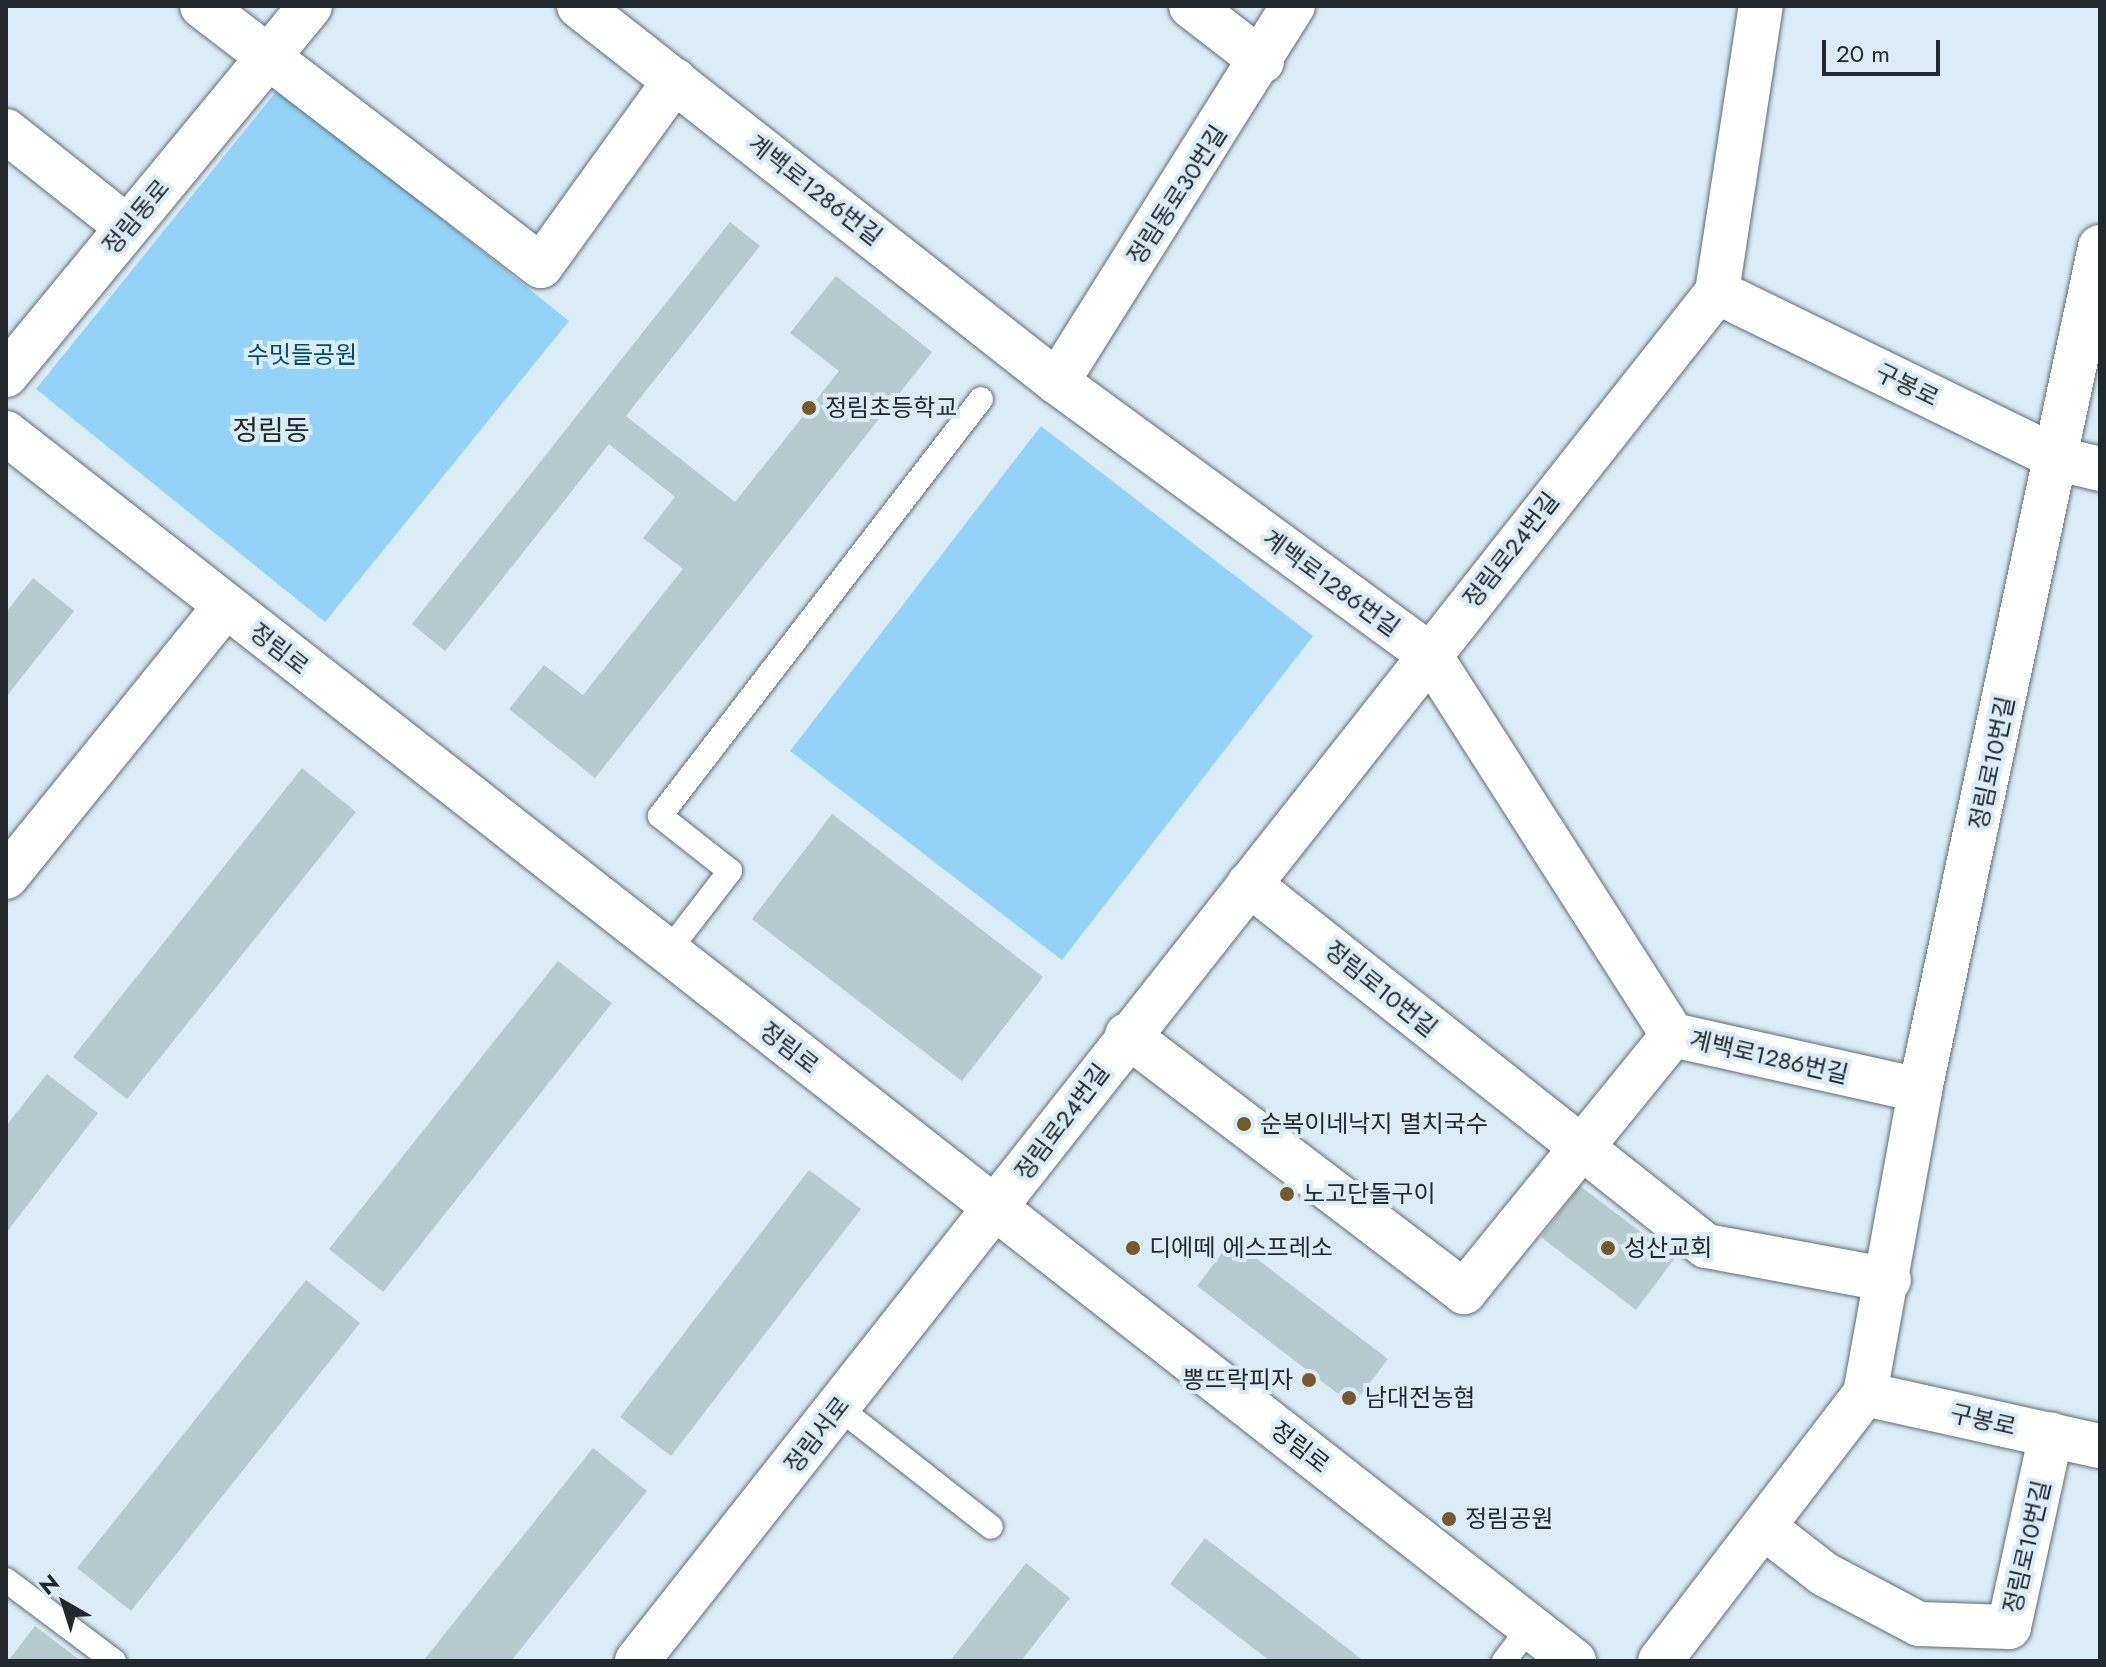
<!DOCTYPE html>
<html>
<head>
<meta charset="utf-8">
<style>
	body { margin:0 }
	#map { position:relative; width:2106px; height:1667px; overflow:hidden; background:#daecf6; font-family:Jost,"Noto Sans KR",sans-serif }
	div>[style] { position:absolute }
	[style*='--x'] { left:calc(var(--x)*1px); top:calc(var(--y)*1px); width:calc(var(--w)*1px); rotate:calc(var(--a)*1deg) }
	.green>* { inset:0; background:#94d3f7 }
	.building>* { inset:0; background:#b6cbcd }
	.roads { filter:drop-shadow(0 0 2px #5d6c75) drop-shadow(0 0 2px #5d6c75) }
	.lane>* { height:24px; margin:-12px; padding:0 12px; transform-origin:12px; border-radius:12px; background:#fff }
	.street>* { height:44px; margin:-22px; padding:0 22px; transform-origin:22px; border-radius:22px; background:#fff }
	.secondary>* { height:44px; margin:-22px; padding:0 22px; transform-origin:22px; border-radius:22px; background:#fff }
	.dots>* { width:22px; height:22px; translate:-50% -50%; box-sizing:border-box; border:4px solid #daecf6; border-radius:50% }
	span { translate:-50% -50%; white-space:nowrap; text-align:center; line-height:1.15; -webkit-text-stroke:8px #daecf6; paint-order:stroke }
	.street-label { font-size:24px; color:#22282c }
	.park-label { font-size:24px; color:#004b6a }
	.poi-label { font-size:24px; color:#22282c }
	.left { translate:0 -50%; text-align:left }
	.right { translate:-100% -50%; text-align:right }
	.quarter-label { font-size:28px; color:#22282c }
	.frame { position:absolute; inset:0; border:8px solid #22282c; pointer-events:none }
	.north { position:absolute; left:24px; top:1563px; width:80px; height:80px; -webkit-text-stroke:6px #daecf6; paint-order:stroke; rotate:321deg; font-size:22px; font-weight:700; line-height:32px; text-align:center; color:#22282c }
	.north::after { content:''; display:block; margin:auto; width:28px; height:36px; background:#22282c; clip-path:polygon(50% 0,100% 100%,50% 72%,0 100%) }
	.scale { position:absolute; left:1822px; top:40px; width:118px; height:36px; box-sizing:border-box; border:4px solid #22282c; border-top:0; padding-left:10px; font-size:24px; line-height:28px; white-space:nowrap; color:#22282c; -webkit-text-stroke:6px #daecf6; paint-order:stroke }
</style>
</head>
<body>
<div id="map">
	<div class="green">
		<i style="clip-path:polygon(279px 88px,569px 321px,325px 622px,36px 389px)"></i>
		<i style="clip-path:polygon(1041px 426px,1313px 636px,1062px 960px,790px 751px)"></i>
	</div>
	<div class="building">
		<i style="clip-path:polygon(730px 222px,760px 246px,626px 416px,735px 502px,839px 371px,790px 333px,836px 276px,932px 352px,595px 778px,509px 709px,544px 665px,583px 695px,683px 569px,643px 538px,675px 497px,609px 444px,445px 651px,412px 624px)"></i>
		<i style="clip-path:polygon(33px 578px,74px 611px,6px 697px,6px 612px)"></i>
		<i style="clip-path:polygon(302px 768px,356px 812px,127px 1099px,73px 1057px)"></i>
		<i style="clip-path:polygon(832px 814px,1043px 977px,962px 1081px,752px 919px)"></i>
		<i style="clip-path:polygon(558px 961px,612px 1003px,383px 1292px,329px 1249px)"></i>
		<i style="clip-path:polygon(47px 1074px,98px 1113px,6px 1233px,6px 1126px)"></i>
		<i style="clip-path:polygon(809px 1170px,861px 1209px,671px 1456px,620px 1417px)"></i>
		<i style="clip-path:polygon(1580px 1186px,1675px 1258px,1636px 1310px,1541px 1237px)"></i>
		<i style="clip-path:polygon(1232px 1240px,1388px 1359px,1353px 1405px,1197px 1286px)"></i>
		<i style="clip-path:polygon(306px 1280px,360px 1323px,131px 1611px,77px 1568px)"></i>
		<i style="clip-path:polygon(593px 1448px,647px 1491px,511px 1661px,423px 1661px)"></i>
		<i style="clip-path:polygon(1205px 1538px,1364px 1661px,1270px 1661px,1170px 1584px)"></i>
		<i style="clip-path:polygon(1026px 1563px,1070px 1598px,1021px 1661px,950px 1661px)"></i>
		<i style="clip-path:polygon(35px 1626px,81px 1661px,8px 1661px)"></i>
	</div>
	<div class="roads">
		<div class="lane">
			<i style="--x:666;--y:954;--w:105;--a:-52.4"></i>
			<i style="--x:730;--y:871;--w:89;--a:-141.8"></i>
			<i style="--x:660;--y:816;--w:526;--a:-52.41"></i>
			<i style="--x:838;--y:1407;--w:194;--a:38.1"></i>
			<i style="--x:6;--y:1580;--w:135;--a:36.9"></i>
			<i style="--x:1504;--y:1661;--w:43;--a:-52.6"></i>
		</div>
		<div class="street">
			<i style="--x:202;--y:6;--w:427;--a:37.5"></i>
			<i style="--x:541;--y:266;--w:229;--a:-54.2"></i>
			<i style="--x:579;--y:6;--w:608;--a:38.19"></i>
			<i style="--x:1057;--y:382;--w:461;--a:36.2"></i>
			<i style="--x:1429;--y:654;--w:452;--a:57.4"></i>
			<i style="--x:1673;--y:1035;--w:253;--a:12.6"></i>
			<i style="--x:1191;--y:6;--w:90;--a:37.8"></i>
			<i style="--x:6;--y:131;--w:154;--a:38.4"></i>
			<i style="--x:1717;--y:292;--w:381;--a:26"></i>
			<i style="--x:2059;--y:459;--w:42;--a:13.7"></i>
			<i style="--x:6;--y:375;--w:478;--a:-50.5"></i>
			<i style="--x:1057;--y:382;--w:444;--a:-57.9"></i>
			<i style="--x:6;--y:877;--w:348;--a:-51"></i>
			<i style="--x:1249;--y:884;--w:583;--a:38.38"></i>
			<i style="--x:1706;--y:1246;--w:186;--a:10.5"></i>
			<i style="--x:1127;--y:1035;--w:424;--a:37.3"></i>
			<i style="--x:1464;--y:1292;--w:331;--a:-50.9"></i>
			<i style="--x:1865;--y:1394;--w:241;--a:12.5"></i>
			<i style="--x:1765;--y:1528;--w:75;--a:37.9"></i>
			<i style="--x:1824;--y:1574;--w:107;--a:27.8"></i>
			<i style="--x:1919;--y:1624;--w:90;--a:1.9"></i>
			<i style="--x:2009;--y:1627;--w:197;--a:-77.7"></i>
			<i style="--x:637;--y:1661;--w:1744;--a:-51.73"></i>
			<i style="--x:1717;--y:292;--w:289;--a:-81.3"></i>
			<i style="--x:1660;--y:1661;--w:337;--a:-52.5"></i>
			<i style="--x:1865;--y:1394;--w:309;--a:-79.7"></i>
			<i style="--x:1920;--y:1090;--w:862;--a:-77.95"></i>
		</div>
		<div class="secondary">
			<i style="--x:6;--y:433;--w:1992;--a:38.07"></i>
		</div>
	</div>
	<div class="dots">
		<i style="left:809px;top:408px;background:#765a2d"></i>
		<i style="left:1244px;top:1124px;background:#765a2d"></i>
		<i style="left:1287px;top:1194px;background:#765a2d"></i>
		<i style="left:1133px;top:1248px;background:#765a2d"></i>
		<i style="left:1608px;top:1248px;background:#765a2d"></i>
		<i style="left:1309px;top:1380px;background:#765a2d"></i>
		<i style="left:1349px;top:1398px;background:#765a2d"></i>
		<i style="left:1449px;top:1519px;background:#765a2d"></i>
	</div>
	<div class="street-label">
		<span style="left:815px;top:190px;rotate:38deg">계백로1286번길</span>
		<span style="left:1177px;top:195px;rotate:-57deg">정림동로30번길</span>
		<span style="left:136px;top:217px;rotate:-50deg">정림동로</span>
		<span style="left:1907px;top:385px;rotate:26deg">구봉로</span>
		<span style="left:1511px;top:550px;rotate:-52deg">정림로24번길</span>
		<span style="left:1331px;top:583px;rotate:36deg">계백로1286번길</span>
		<span style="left:279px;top:649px;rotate:38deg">정림로</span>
		<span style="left:1992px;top:763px;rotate:-78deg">정림로10번길</span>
		<span style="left:1381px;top:989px;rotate:39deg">정림로10번길</span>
		<span style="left:789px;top:1048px;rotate:38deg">정림로</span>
		<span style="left:1769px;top:1057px;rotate:13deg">계백로1286번길</span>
		<span style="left:1062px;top:1122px;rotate:-53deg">정림로24번길</span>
		<span style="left:1983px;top:1420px;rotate:13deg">구봉로</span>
		<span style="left:817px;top:1435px;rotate:-52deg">정림서로</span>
		<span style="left:1300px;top:1447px;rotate:38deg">정림로</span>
		<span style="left:2027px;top:1547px;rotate:-77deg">정림로10번길</span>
	</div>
	<div class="park-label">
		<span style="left:302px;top:355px">수밋들공원</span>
	</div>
	<div class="poi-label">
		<span class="left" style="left:825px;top:408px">정림초등학교</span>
		<span class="left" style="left:1260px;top:1124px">순복이네낙지 멸치국수</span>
		<span class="left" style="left:1303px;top:1194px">노고단돌구이</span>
		<span class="left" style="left:1149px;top:1248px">디에떼 에스프레소</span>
		<span class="left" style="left:1624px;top:1248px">성산교회</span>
		<span class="right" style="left:1293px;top:1380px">뽕뜨락피자</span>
		<span class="left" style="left:1365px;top:1398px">남대전농협</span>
		<span class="left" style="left:1465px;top:1519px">정림공원</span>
	</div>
	<div class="quarter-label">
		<span style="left:271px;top:431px">정림동</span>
	</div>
	<div class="frame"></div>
	<div class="north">N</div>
	<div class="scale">20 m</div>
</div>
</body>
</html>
